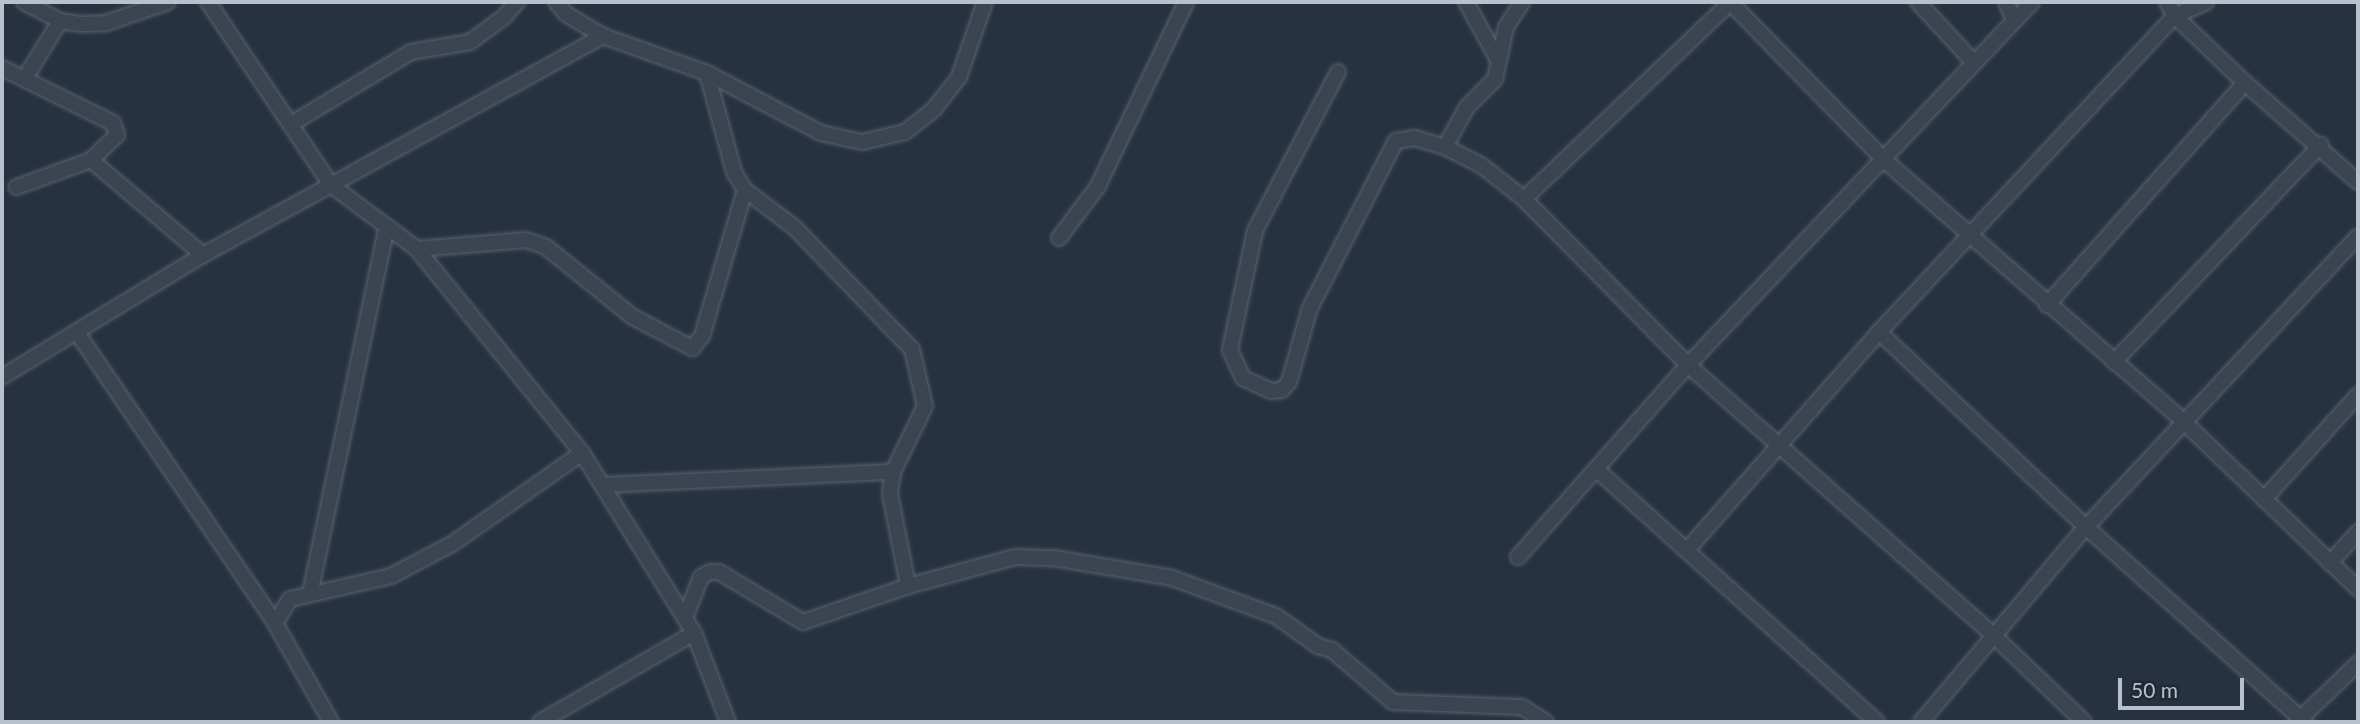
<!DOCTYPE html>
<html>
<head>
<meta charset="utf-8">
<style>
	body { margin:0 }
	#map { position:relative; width:2360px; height:724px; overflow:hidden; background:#273241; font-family:Lato,sans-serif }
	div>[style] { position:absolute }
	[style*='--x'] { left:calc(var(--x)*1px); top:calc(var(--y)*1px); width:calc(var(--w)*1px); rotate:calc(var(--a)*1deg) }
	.roads { filter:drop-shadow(0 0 2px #59626e) drop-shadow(0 0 2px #59626e) }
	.street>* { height:14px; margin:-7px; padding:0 7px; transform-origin:7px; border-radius:7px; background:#3b4451 }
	span { translate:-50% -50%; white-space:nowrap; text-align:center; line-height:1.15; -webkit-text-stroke:6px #202936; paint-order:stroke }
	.frame { position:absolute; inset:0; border:4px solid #b8c0cb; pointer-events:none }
	.scale { position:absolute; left:2118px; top:678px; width:126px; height:32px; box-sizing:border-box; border:4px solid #b8c0cb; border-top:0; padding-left:9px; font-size:21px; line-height:24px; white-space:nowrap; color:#b8c0cb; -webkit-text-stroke:5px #202936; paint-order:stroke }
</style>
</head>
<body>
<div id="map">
	<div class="roads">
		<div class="street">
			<i style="--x:24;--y:2;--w:41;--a:27.8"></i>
			<i style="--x:60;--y:21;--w:22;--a:8"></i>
			<i style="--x:82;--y:24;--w:24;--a:-2"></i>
			<i style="--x:106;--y:23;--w:65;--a:-18.7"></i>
			<i style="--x:208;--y:2;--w:220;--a:56.1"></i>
			<i style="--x:331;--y:185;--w:107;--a:36.7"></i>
			<i style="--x:417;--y:249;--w:262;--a:51"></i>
			<i style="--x:582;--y:453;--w:212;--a:58.1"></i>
			<i style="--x:694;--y:633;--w:95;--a:69.1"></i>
			<i style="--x:556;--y:2;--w:16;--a:50"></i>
			<i style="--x:566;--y:14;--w:43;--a:30.7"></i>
			<i style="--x:603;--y:36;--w:110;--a:19.6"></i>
			<i style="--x:707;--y:73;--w:129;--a:27.8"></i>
			<i style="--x:821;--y:133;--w:42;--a:12.4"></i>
			<i style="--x:862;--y:142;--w:44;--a:-13.1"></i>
			<i style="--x:905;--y:132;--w:37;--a:-38"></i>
			<i style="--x:934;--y:109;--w:41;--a:-52"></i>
			<i style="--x:959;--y:77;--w:79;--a:-70.9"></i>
			<i style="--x:1466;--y:2;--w:66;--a:61.1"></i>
			<i style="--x:1730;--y:2;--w:219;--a:45.7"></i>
			<i style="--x:1883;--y:159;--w:400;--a:41.1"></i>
			<i style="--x:2184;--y:422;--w:241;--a:43.8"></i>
			<i style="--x:1918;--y:2;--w:83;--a:47.4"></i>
			<i style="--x:2006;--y:2;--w:20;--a:66"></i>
			<i style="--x:2167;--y:2;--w:16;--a:60"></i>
			<i style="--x:2175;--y:16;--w:97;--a:43.7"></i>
			<i style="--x:2245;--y:83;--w:150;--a:41.2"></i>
			<i style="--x:2;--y:68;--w:124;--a:26.4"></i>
			<i style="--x:113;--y:123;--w:13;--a:72"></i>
			<i style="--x:117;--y:135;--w:36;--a:136"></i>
			<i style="--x:91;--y:160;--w:79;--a:160"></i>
			<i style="--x:1338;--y:72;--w:179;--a:117.6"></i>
			<i style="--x:1255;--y:231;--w:122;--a:101.9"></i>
			<i style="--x:1230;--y:350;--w:31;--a:65"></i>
			<i style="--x:1243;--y:378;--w:31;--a:25"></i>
			<i style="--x:1271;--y:391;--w:11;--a:-5"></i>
			<i style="--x:1282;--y:390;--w:11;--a:-49"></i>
			<i style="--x:1289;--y:382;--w:77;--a:-74.2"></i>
			<i style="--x:1310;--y:308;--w:188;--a:-62.8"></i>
			<i style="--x:1396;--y:141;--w:19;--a:-9"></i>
			<i style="--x:1415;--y:138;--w:31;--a:17"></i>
			<i style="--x:1445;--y:147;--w:40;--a:26.6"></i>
			<i style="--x:1481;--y:165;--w:55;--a:38.3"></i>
			<i style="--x:1524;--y:199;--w:233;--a:45.3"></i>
			<i style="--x:1688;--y:365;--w:406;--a:41.5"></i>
			<i style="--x:1992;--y:634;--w:127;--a:43.7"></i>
			<i style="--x:707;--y:73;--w:103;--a:74.7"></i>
			<i style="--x:734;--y:172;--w:21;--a:59"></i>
			<i style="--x:745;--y:190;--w:61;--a:37.1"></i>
			<i style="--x:794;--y:227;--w:170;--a:46"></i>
			<i style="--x:912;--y:349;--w:58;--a:77.2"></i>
			<i style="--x:925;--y:406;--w:73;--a:115.9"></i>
			<i style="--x:893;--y:472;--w:22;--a:98"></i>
			<i style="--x:890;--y:494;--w:94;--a:78.9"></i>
			<i style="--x:25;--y:78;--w:67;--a:-58.4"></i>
			<i style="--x:291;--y:124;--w:140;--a:-31"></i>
			<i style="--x:411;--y:52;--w:60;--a:-9.6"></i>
			<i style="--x:470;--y:42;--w:42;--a:-36.3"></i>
			<i style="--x:504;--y:17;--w:20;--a:-49"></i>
			<i style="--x:1445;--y:147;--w:46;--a:-61.2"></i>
			<i style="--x:1467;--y:107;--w:40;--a:-45"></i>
			<i style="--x:1495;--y:79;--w:53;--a:-78.1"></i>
			<i style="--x:1506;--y:27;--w:30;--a:-57"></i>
			<i style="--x:91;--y:160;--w:147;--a:40.3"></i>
			<i style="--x:1524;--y:199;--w:286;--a:-43.6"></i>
			<i style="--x:1059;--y:238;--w:65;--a:-53.1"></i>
			<i style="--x:1098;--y:186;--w:204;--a:-64.4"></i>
			<i style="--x:417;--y:249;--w:109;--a:-4.7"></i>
			<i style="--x:526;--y:240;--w:21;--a:19"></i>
			<i style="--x:546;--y:247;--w:112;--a:38.8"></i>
			<i style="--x:633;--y:317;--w:67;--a:27.7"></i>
			<i style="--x:692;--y:348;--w:16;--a:-50"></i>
			<i style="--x:702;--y:336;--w:152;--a:-73.6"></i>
			<i style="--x:2047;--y:305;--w:297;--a:-48.3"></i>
			<i style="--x:1879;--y:332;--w:284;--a:43.3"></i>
			<i style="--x:2086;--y:527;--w:293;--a:41.7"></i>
			<i style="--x:78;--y:334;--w:350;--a:55.7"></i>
			<i style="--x:275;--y:623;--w:114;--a:60.5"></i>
			<i style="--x:2114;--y:362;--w:300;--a:-46.4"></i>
			<i style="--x:2;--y:377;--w:235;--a:-31.3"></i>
			<i style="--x:203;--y:255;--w:456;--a:-28.7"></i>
			<i style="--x:1596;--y:469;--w:378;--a:42"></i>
			<i style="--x:603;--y:485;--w:290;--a:-2.6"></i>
			<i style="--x:2264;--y:499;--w:140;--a:-47.9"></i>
			<i style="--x:1687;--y:550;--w:290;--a:-48.6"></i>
			<i style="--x:1879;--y:332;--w:433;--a:-46.9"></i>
			<i style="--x:2175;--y:16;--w:34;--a:-24"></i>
			<i style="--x:1518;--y:557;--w:256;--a:-48.5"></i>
			<i style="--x:1688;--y:365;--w:500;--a:-46.54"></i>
			<i style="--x:2330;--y:563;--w:42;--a:-47.9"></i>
			<i style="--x:310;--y:594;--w:375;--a:-78.2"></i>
			<i style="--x:685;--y:618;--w:44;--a:-68.7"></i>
			<i style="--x:701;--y:577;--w:10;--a:-29"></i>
			<i style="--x:710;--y:572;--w:9;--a:0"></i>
			<i style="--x:719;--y:572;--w:98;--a:30.8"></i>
			<i style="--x:803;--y:622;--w:111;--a:-18.9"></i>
			<i style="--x:908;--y:586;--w:111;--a:-15.2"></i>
			<i style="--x:1015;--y:557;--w:38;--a:2"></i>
			<i style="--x:1053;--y:558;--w:121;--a:9.5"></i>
			<i style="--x:1172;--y:578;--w:111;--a:20.1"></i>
			<i style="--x:1276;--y:616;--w:52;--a:35.5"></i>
			<i style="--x:1318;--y:646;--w:15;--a:16"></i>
			<i style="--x:1332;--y:650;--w:80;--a:40.4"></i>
			<i style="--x:1393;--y:702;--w:129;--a:2.2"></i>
			<i style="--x:1522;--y:707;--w:28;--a:32"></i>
			<i style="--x:275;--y:623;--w:28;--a:-58"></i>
			<i style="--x:290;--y:599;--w:104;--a:-12.8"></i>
			<i style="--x:391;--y:576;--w:69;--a:-27.7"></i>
			<i style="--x:452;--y:544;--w:159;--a:-35"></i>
			<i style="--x:540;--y:722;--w:178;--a:-30"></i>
			<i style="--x:1921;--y:722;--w:255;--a:-49.8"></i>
			<i style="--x:2086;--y:527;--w:398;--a:-46.9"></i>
			<i style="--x:2297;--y:722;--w:85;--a:-44"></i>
		</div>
	</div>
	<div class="frame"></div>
	<div class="scale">50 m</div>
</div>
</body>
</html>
